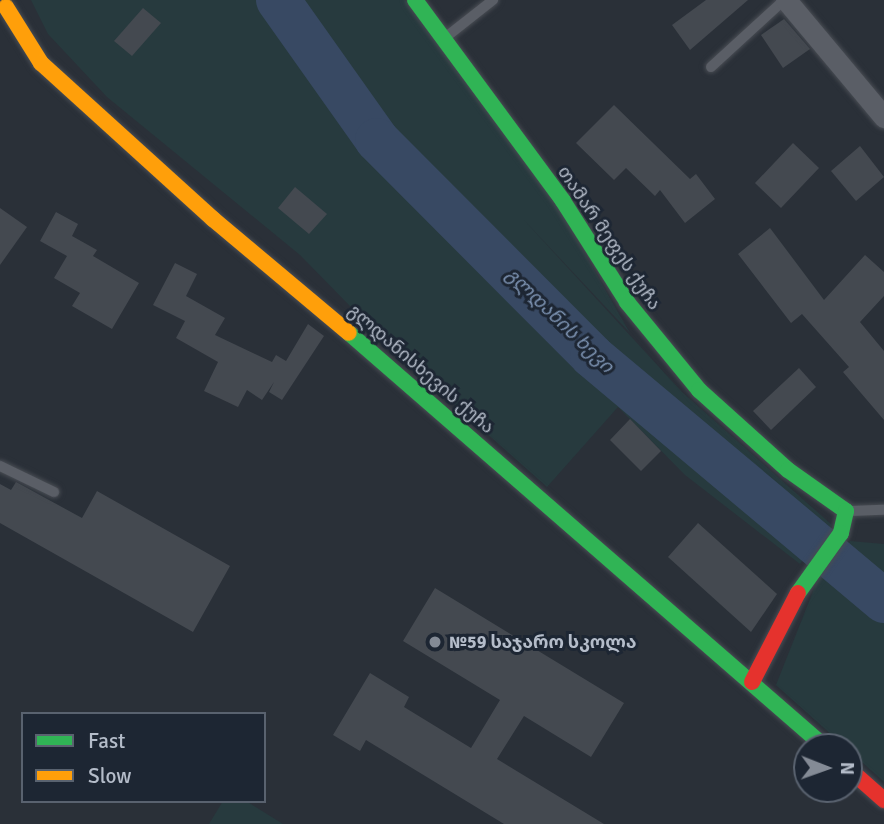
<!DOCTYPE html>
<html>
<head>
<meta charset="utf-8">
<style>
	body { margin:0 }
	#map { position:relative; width:884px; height:824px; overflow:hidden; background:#2a3038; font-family:Signika,"Noto Sans Georgian",sans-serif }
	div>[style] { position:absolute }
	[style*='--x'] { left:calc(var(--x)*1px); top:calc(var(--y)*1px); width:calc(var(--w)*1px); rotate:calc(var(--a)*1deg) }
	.green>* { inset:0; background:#273a3e }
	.river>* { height:44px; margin:-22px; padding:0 22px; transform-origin:22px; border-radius:22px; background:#384963 }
	.building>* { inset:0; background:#444950 }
	.roads { filter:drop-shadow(0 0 2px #484c53) drop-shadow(0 0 2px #484c53) }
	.lane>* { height:10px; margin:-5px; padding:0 5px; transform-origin:5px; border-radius:5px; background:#5a5e66 }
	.street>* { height:21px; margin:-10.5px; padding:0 10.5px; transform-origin:10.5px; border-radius:10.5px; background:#5a5e66 }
	.fast>* { height:16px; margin:-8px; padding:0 8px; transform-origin:8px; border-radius:8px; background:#30b455 }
	.slow>* { height:16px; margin:-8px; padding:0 8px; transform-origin:8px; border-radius:8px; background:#ff9f0a }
	.jam>* { height:16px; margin:-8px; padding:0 8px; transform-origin:8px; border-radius:8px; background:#e5322d }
	.dots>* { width:19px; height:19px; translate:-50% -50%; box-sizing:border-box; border:4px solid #1d2633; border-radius:50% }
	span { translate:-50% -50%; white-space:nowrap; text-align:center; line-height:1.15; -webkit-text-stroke:6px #1d2633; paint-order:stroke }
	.street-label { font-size:18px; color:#b4bcc9 }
	.poi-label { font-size:18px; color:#b4bcc9; font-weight:700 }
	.left { translate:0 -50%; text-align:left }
	.water-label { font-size:19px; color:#7c92b1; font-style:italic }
	.legend { position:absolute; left:21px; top:712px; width:245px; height:91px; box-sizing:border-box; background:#1d2633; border:2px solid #59626f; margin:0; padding:9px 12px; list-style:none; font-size:21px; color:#b4bcc9 }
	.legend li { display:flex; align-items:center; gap:14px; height:35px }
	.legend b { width:35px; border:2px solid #59626f }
	.north { position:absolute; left:793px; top:733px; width:70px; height:70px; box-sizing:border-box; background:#1d2633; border:2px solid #59626f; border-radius:50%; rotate:91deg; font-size:19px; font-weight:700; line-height:28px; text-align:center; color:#b4bcc9 }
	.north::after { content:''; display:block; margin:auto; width:24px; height:32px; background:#848b96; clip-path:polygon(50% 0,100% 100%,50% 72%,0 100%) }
</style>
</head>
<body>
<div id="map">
	<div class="green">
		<i style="clip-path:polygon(31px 0,405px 0,559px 209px,630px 333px,523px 219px,682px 392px,832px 525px,800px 564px,685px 475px,618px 407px,547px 487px,394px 351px,300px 255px,107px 97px,48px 34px)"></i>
		<i style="clip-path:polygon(850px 541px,884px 544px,884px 782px,776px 685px,818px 579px)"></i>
		<i style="clip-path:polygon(223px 801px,246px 801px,283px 824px,209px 824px)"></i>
	</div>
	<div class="river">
		<i style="--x:278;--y:0;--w:171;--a:54.7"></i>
		<i style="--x:377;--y:140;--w:305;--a:45.1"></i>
		<i style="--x:592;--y:356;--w:381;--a:40"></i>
	</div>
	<div class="building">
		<i style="clip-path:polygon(706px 0,748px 0,690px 50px,672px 25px)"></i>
		<i style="clip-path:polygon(143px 8px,161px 23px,132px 56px,114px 41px)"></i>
		<i style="clip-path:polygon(784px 19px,810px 49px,783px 68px,761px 35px)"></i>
		<i style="clip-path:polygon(614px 105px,690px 179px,696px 174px,715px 199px,685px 223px,660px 190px,655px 196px,626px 168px,614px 180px,576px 143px)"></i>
		<i style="clip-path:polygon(793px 143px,819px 168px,781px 208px,755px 183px)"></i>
		<i style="clip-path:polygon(860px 146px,884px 177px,856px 201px,831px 171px)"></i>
		<i style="clip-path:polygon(295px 187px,327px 214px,309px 234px,278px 208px)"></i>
		<i style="clip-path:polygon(0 208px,27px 227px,0 265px)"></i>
		<i style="clip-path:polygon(56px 212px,78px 224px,72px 236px,97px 250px,93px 256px,139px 283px,112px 329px,72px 306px,80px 293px,54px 278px,67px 256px,40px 241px)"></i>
		<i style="clip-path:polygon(770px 228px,824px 300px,865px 255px,884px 272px,884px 296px,860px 322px,884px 351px,884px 420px,843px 372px,849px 367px,802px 314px,791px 323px,738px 254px)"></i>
		<i style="clip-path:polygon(175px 263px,197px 274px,186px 296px,225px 318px,215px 335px,272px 362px,276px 355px,286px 361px,308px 324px,324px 336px,282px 400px,269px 392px,274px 382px,262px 400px,247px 390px,238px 407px,204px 391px,218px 362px,176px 338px,185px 321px,153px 305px)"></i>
		<i style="clip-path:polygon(799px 368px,816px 387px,771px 430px,753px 411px)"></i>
		<i style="clip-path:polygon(630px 419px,661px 451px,641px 471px,610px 440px)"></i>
		<i style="clip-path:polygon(16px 482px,82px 518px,97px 491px,230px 566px,193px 632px,0 523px,0 484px,11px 490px)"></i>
		<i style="clip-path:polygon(698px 523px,777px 594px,751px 632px,668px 557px)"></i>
		<i style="clip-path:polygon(435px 588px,624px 703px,591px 757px,524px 716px,497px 759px,604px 824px,504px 824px,366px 740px,360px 751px,333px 735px,370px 673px,409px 697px,404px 707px,471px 748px,500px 700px,403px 641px)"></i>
	</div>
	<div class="roads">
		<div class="lane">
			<i style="--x:446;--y:37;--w:60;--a:-38.2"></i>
			<i style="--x:711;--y:67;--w:99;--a:-42.5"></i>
			<i style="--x:0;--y:466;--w:60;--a:25.7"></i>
			<i style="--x:849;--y:511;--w:35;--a:-2"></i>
		</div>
		<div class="street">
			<i style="--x:786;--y:0;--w:153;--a:50.1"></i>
		</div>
		<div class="fast">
			<i style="--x:415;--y:0;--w:250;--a:53.6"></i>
			<i style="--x:563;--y:201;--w:120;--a:57.6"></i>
			<i style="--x:627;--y:302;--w:114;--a:50.7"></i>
			<i style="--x:699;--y:390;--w:120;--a:42"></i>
			<i style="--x:788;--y:470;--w:71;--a:35.3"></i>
			<i style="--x:846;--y:511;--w:23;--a:103"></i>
			<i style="--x:841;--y:533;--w:74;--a:125.6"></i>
			<i style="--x:349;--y:333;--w:631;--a:41.02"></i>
		</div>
		<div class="slow">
			<i style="--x:6;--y:7;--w:66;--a:58"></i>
			<i style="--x:41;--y:63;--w:232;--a:42.2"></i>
			<i style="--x:213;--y:219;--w:177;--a:40"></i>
		</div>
		<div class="jam">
			<i style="--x:752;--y:682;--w:100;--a:-62.7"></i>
			<i style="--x:849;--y:769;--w:47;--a:41.5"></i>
		</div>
	</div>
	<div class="dots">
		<i style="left:435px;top:642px;background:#848b96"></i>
	</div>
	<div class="street-label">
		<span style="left:609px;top:238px;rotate:56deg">თამარ მეფეს ქუჩა</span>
		<span style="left:421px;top:369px;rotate:41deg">გლდანისხევის ქუჩა</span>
	</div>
	<div class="poi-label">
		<span class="left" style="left:449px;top:642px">№59 საჯარო სკოლა</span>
	</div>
	<div class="water-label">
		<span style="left:559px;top:321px;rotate:44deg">გლდანის ხევი</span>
	</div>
	<ul class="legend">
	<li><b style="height:9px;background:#30b455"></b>Fast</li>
	<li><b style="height:9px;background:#ff9f0a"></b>Slow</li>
	</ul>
	<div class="north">N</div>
</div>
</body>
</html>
